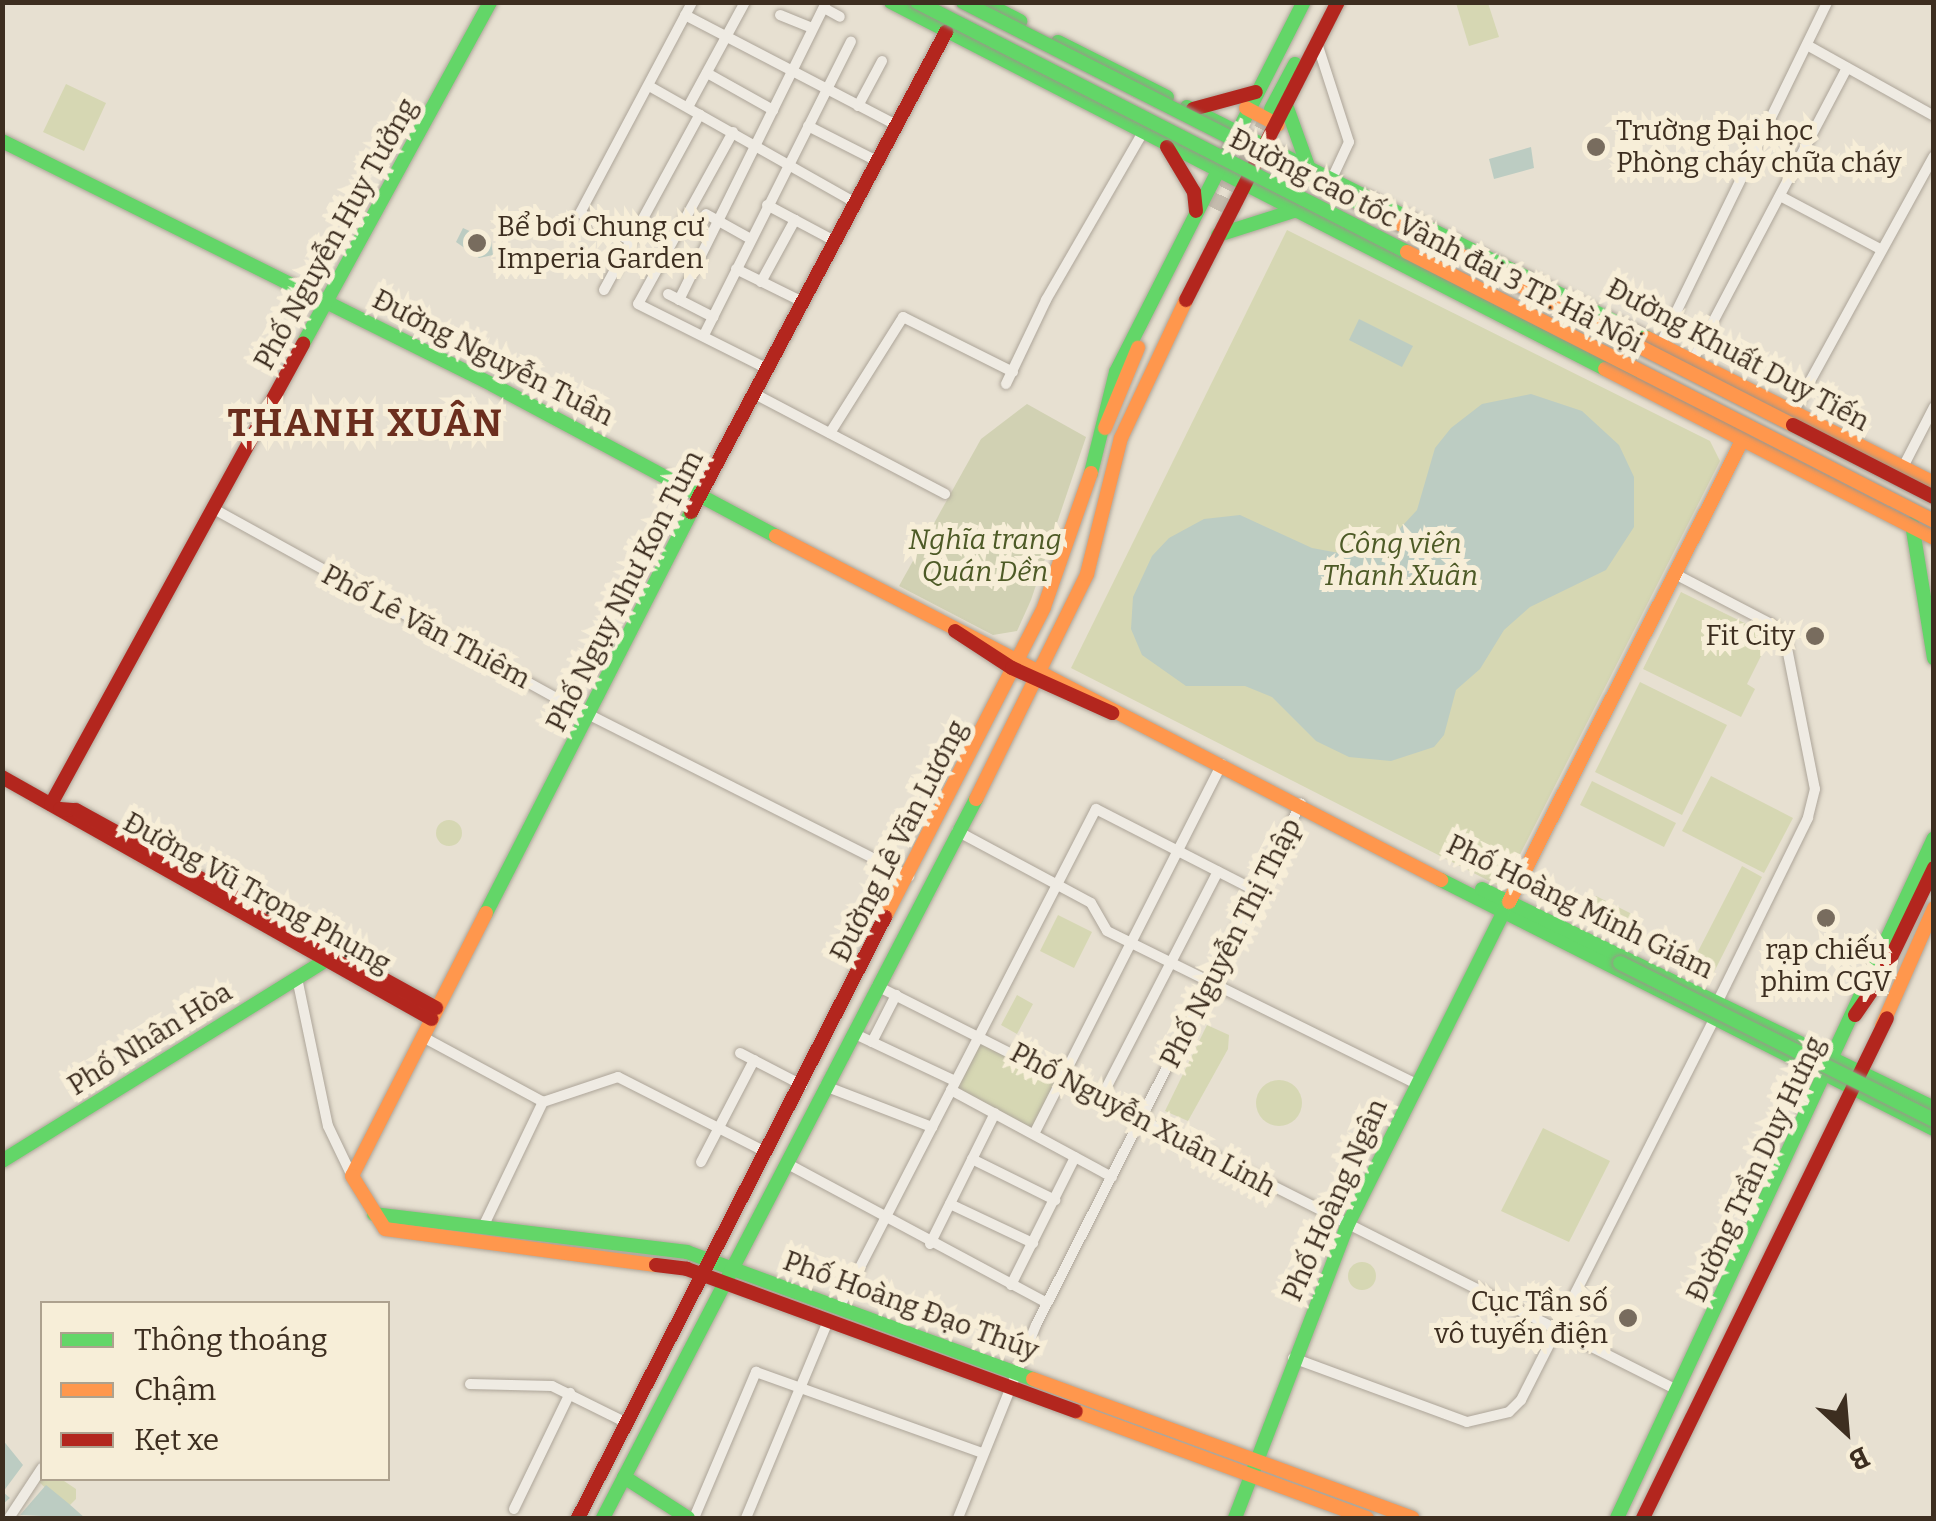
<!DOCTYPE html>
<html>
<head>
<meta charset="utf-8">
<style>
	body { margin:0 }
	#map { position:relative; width:1936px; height:1521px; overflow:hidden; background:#e7e0d1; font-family:Bitter,serif }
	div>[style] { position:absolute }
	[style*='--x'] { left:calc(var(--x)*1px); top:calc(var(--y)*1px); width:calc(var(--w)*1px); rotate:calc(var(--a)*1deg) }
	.green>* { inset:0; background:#d6d7b3 }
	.round { border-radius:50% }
	.cemetery>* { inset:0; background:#d1d1b3 }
	.water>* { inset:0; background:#bcccc2 }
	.primary-tunnel>* { height:15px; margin-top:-7.5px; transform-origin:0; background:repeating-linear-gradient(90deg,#c5bcae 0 15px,transparent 0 23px) }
	.roads { filter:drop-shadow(0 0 2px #ada599) drop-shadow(0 0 2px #ada599) }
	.street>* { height:10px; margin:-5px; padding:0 5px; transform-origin:5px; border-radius:5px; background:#efebe3 }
	.fast>* { height:14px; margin:-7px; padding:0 7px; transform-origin:7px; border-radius:7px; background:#63d668 }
	.slow>* { height:14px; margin:-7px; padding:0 7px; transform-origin:7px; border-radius:7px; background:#ff974d }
	.jam>* { height:14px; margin:-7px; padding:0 7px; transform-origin:7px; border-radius:7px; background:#b3261e }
	.bridges { filter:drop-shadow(0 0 2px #9c958a) drop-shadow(0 0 2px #9c958a) }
	.fast-bridge>* { height:14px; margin:-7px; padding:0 7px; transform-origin:7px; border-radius:7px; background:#63d668 }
	.slow-bridge>* { height:14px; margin:-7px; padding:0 7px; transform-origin:7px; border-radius:7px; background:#ff974d }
	.jam-bridge>* { height:14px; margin:-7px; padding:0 7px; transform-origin:7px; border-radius:7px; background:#b3261e }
	.dots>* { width:28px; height:28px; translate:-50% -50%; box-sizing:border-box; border:5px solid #f7eed8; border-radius:50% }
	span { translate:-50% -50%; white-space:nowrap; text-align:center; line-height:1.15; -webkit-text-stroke:10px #f7eed8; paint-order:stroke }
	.poi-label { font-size:28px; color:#3d2e20 }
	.left { translate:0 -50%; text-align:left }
	.right { translate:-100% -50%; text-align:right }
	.street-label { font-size:28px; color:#3d2e20 }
	.park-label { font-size:28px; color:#4d5a26; font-style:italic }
	.district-label { font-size:38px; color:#6b2e1e; font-weight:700; letter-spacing:2.5px }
	.frame { position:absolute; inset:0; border:5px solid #3d2e20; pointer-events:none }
	.legend { position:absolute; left:40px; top:1301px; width:350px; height:180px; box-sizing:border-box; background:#f7eed8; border:2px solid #ada18e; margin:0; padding:12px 18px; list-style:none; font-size:30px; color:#3d2e20 }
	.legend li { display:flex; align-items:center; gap:20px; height:50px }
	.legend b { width:50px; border:2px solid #ada18e }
	.north { position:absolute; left:1796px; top:1381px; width:100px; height:100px; -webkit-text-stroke:8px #f7eed8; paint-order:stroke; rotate:154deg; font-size:28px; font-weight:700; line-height:40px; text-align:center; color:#3d2e20 }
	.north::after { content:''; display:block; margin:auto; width:35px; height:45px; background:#3d2e20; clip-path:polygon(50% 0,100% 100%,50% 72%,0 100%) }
</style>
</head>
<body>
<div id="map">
	<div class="green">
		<i style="clip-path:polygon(1456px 3px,1488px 3px,1499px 37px,1469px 46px)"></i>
		<i style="clip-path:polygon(66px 84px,106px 103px,84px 151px,43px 132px)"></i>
		<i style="clip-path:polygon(1287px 230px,1710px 441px,1720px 461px,1503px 888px,1071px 668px)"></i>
		<i style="clip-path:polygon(1681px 592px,1771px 636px,1747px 684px,1755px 689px,1741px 717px,1643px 669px)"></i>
		<i style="clip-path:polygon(1640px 682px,1727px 725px,1682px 815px,1595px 772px)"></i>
		<i style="clip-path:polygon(1711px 776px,1793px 818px,1764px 873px,1682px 831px)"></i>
		<i style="clip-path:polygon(1592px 781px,1676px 823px,1664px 847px,1580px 805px)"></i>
		<i class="round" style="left:436px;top:820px;width:26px;height:26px"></i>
		<i style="clip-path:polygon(1742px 866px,1762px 877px,1713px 974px,1692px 963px)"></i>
		<i style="clip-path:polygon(1596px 896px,1632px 914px,1622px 934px,1585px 916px)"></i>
		<i style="clip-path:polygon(1058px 915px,1092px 932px,1074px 968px,1040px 951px)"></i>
		<i style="clip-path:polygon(1017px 995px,1033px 1004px,1017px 1034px,1001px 1025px)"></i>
		<i style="clip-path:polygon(1207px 1025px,1229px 1035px,1228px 1049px,1188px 1121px,1165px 1111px)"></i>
		<i style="clip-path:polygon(979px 1035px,1064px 1078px,1034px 1134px,951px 1090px)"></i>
		<i class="round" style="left:1256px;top:1080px;width:46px;height:46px"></i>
		<i style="clip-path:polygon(1543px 1128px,1610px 1161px,1569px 1242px,1501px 1211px)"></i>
		<i class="round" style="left:1348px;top:1262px;width:28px;height:28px"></i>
		<i style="clip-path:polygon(42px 1478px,61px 1479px,76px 1489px,76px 1499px,67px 1508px,38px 1481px)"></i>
	</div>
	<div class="cemetery">
		<i style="clip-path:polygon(1027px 404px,1086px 437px,1031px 600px,1017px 631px,993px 635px,899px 586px,981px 439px)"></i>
	</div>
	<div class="water">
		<i style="clip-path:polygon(1531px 147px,1534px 168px,1494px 179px,1489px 159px)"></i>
		<i style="clip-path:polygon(463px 228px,491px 241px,493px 255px,479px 258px,456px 242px)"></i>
		<i style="clip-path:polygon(1359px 319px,1413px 346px,1402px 367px,1349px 340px)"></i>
		<i style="clip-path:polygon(1531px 394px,1582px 411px,1619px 445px,1634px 477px,1634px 527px,1606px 570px,1530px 607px,1504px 630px,1480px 669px,1456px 690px,1444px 735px,1434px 747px,1391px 761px,1349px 757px,1316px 741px,1272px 697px,1245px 686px,1186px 686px,1142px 655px,1131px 629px,1133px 597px,1152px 556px,1169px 538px,1204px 519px,1240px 515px,1312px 548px,1339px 553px,1371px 548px,1391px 538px,1417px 510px,1435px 448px,1451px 428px,1482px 404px)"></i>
		<i style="clip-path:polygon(2px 1439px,23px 1465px,3px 1492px,10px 1498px,3px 1504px)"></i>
		<i style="clip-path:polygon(46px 1485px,68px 1503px,85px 1518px,20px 1515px)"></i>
	</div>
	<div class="primary-tunnel">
		<i style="--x:1210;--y:206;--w:44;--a:-61.7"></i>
		<i style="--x:1220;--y:211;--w:114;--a:-63.4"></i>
	</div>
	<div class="roads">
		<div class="street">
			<i style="--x:824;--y:8;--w:18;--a:29"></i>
			<i style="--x:685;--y:15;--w:236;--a:27.5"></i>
			<i style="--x:780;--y:15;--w:35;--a:22"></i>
			<i style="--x:1317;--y:43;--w:104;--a:72.1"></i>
			<i style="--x:1349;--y:142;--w:40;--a:115"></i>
			<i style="--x:1807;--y:45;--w:145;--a:29.2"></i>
			<i style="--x:707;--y:73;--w:76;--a:29.3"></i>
			<i style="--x:649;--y:86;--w:233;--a:29.5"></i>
			<i style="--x:858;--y:106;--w:51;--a:-61.9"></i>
			<i style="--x:688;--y:107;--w:119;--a:-61.5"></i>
			<i style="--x:808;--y:126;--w:75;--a:26.9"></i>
			<i style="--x:733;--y:132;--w:196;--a:118.9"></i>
			<i style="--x:638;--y:304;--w:143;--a:26.6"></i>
			<i style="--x:1780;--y:196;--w:115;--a:27.9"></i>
			<i style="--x:767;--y:205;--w:72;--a:28"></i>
			<i style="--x:706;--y:214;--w:51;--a:29.1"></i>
			<i style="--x:631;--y:241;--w:58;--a:-151.2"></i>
			<i style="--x:580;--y:213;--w:239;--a:-62"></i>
			<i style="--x:736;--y:269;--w:70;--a:26.2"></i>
			<i style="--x:761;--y:282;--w:71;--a:-61.3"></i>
			<i style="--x:604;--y:290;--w:200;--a:-61.4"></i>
			<i style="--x:668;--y:294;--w:51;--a:27.1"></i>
			<i style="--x:679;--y:300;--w:332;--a:-63.7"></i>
			<i style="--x:705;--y:333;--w:326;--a:-63.4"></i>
			<i style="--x:1662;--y:341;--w:377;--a:-64"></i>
			<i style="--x:1694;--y:358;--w:328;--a:-62.2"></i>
			<i style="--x:1006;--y:384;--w:93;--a:-64.5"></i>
			<i style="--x:1046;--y:300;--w:192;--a:-60"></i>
			<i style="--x:753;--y:393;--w:217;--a:27.7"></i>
			<i style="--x:1792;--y:414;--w:294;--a:-61.2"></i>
			<i style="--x:830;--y:433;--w:137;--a:-57.8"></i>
			<i style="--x:903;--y:317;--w:123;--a:26.6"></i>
			<i style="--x:1902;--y:469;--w:70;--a:-62.7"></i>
			<i style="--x:214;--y:509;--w:397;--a:28.9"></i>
			<i style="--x:562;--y:701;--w:389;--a:26.8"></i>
			<i style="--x:1677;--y:575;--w:106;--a:27.5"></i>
			<i style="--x:1771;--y:624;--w:20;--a:45"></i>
			<i style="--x:1785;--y:638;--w:154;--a:78.8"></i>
			<i style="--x:1815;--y:789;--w:30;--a:104"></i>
			<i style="--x:1808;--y:818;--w:204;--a:116.2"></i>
			<i style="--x:957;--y:831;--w:152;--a:28.2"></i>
			<i style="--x:1091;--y:903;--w:32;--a:60"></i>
			<i style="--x:1107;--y:931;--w:345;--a:26.3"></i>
			<i style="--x:297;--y:978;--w:151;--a:78.2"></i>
			<i style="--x:328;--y:1126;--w:55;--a:64.4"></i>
			<i style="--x:877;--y:986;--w:896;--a:26.79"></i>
			<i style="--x:853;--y:1033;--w:113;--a:25.2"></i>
			<i style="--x:423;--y:1037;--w:136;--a:28.4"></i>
			<i style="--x:872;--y:1042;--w:53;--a:-62.9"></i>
			<i style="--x:740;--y:1053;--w:70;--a:27.3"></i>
			<i style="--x:825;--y:1086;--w:115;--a:21"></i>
			<i style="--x:951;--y:1090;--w:183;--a:28.4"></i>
			<i style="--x:1101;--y:1098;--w:255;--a:-62.7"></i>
			<i style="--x:543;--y:1102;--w:79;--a:-18.4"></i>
			<i style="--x:618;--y:1077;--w:166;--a:26.9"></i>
			<i style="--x:1034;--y:1134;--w:415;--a:-63.1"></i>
			<i style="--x:972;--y:1159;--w:93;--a:26.3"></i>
			<i style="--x:701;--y:1162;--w:115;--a:-62.5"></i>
			<i style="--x:786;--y:1163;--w:296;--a:28.2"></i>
			<i style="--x:950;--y:1204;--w:92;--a:25.2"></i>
			<i style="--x:483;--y:1227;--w:139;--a:-64.4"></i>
			<i style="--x:930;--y:1244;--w:146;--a:-63.6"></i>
			<i style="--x:1011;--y:1285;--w:143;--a:-63.4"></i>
			<i style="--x:840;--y:1306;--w:559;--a:-62.75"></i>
			<i style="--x:1096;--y:809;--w:180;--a:27.1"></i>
			<i style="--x:1293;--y:1358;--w:185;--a:20.2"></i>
			<i style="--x:1467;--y:1422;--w:43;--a:-13.4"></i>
			<i style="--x:1509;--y:1412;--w:17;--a:-45"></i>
			<i style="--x:1521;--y:1400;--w:426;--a:-63.1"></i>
			<i style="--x:470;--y:1384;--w:82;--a:1.4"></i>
			<i style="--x:552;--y:1386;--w:84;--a:26.3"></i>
			<i style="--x:514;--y:1509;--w:129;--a:-64.2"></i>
			<i style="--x:9;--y:1518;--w:60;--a:-56.6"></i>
			<i style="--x:694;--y:1518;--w:159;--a:-67"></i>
			<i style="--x:756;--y:1372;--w:240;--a:19.7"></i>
			<i style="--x:746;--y:1518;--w:213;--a:-67.4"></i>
			<i style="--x:958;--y:1518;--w:208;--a:-68"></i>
			<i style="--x:1036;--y:1325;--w:585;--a:-63.08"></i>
		</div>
		<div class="fast">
			<i style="--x:891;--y:2;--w:803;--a:27.2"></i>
			<i style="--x:983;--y:2;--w:42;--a:27.2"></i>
			<i style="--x:1058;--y:42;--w:122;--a:26.8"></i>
			<i style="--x:1286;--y:105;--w:65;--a:70.2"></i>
			<i style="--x:1187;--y:107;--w:515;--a:26.66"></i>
			<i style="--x:1271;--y:109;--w:51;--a:-61.9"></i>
			<i style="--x:2;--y:141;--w:548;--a:26.42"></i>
			<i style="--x:493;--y:385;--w:321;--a:28.1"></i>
			<i style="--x:1218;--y:235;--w:83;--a:-17.6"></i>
			<i style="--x:303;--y:344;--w:390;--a:-61.3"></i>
			<i style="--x:1574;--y:347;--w:63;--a:27.4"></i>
			<i style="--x:1091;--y:473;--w:104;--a:-76.1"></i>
			<i style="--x:1116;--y:372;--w:415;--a:-63.1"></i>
			<i style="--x:1912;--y:524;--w:136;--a:80.7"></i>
			<i style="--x:1441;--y:880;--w:552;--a:26.8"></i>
			<i style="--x:1482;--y:889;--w:502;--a:25.85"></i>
			<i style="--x:486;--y:913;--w:450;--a:-62.9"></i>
			<i style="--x:2;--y:1161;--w:381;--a:-31.8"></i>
			<i style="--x:374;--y:1214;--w:315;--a:6.9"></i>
			<i style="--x:687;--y:1252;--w:369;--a:20.2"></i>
			<i style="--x:624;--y:1477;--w:76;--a:32.6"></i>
			<i style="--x:603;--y:1518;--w:810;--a:-62.58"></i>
			<i style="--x:1235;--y:1518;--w:313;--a:-69"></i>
			<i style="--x:1347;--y:1226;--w:350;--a:-63.5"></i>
			<i style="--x:1617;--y:1518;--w:750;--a:-65.01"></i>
		</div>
		<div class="slow">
			<i style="--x:1246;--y:108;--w:36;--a:28"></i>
			<i style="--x:1647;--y:338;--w:322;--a:26.8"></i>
			<i style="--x:1605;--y:369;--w:370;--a:27.2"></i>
			<i style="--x:1702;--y:412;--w:40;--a:34"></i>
			<i style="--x:1105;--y:428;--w:87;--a:-67.6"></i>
			<i style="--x:776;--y:536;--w:749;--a:27.35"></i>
			<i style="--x:976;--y:799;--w:251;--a:-63.7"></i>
			<i style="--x:1087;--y:574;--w:140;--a:-76"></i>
			<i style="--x:1121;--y:438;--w:153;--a:-64.8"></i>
			<i style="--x:1509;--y:902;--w:519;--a:-63.19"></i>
			<i style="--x:486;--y:913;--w:295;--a:117"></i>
			<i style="--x:352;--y:1176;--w:62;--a:58.1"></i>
			<i style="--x:385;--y:1229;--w:273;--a:7.6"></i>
			<i style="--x:885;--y:917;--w:348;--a:-62.8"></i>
			<i style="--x:1044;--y:607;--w:142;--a:-70.7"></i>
			<i style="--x:1882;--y:1026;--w:129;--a:-66.2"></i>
			<i style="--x:1033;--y:1379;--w:404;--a:20.1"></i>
			<i style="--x:1076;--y:1411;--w:310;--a:20.2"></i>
		</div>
		<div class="jam">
			<i style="--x:1193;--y:109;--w:65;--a:-15.1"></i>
			<i style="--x:1167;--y:147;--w:52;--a:59"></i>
			<i style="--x:1194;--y:192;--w:19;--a:84"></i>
			<i style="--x:1186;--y:300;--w:335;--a:-63"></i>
			<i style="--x:691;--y:512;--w:544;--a:-62.02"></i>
			<i style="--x:955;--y:631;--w:68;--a:33"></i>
			<i style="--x:1012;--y:668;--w:110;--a:24.2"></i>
			<i style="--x:2;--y:777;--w:493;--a:29.4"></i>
			<i style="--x:51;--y:804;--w:525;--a:-61.28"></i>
			<i style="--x:60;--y:809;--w:16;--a:4"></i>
			<i style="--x:76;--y:810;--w:411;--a:28.8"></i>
			<i style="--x:1855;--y:1015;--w:47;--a:-55.3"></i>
			<i style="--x:1882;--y:976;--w:120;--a:-64.3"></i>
			<i style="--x:656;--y:1265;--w:31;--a:7"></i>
			<i style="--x:687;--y:1269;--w:414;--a:20.1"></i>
			<i style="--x:578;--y:1518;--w:675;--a:-62.94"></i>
			<i style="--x:1643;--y:1518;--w:556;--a:-63.99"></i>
		</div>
	</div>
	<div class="bridges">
		<div class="fast-bridge">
			<i style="--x:917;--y:2;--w:550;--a:27.03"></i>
			<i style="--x:963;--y:2;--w:479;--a:26.9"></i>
			<i style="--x:1620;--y:963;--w:351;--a:26.6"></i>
		</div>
		<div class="slow-bridge">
			<i style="--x:1390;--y:219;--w:453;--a:27.1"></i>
			<i style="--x:1407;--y:252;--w:592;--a:27.04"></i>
		</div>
		<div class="jam-bridge">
			<i style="--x:1793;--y:425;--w:158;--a:27.1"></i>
		</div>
	</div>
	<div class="dots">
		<i style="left:1596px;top:147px;background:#786c5e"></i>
		<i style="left:477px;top:243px;background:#786c5e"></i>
		<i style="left:1815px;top:636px;background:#786c5e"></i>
		<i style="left:1826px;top:918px;background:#786c5e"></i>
		<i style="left:1628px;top:1318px;background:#786c5e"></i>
	</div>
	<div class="poi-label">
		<span class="left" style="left:1616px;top:147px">Trường Đại học<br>Phòng cháy chữa cháy</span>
		<span class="left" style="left:497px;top:243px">Bể bơi Chung cư<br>Imperia Garden</span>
		<span class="right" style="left:1795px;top:636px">Fit City</span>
		<span style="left:1826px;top:966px">rạp chiếu<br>phim CGV</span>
		<span class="right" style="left:1608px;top:1318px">Cục Tần số<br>vô tuyến điện</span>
	</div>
	<div class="street-label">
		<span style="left:336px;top:234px;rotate:-61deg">Phố Nguyễn Huy Tưởng</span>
		<span style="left:1436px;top:241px;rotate:27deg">Đường cao tốc Vành đai 3 TP. Hà Nội</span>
		<span style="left:1738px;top:355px;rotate:28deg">Đường Khuất Duy Tiến</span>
		<span style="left:493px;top:358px;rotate:27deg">Đường Nguyễn Tuân</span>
		<span style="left:625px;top:591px;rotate:-63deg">Phố Ngụy Như Kon Tum</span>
		<span style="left:426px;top:627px;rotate:28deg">Phố Lê Văn Thiêm</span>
		<span style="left:899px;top:841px;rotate:-63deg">Đường Lê Văn Lương</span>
		<span style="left:257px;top:893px;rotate:29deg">Đường Vũ Trọng Phụng</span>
		<span style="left:1580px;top:907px;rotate:26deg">Phố Hoàng Minh Giám</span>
		<span style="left:1231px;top:943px;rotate:-63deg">Phố Nguyễn Thị Thập</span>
		<span style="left:150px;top:1039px;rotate:-32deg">Phố Nhân Hòa</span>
		<span style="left:1143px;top:1120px;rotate:28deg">Phố Nguyễn Xuân Linh</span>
		<span style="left:1756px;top:1169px;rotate:-65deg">Đường Trần Duy Hưng</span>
		<span style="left:1335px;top:1200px;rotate:-66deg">Phố Hoàng Ngân</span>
		<span style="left:911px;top:1306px;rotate:20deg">Phố Hoàng Đạo Thúy</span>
	</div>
	<div class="park-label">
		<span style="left:985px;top:556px">Nghĩa trang<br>Quán Dền</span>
		<span style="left:1400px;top:560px">Công viên<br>Thanh Xuân</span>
	</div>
	<div class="district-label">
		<span style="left:366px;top:424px">THANH XUÂN</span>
	</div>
	<div class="frame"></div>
	<ul class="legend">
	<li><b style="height:12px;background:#63d668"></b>Thông thoáng</li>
	<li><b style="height:12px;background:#ff974d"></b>Chậm</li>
	<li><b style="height:12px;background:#b3261e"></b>Kẹt xe</li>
	</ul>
	<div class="north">B</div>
</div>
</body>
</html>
